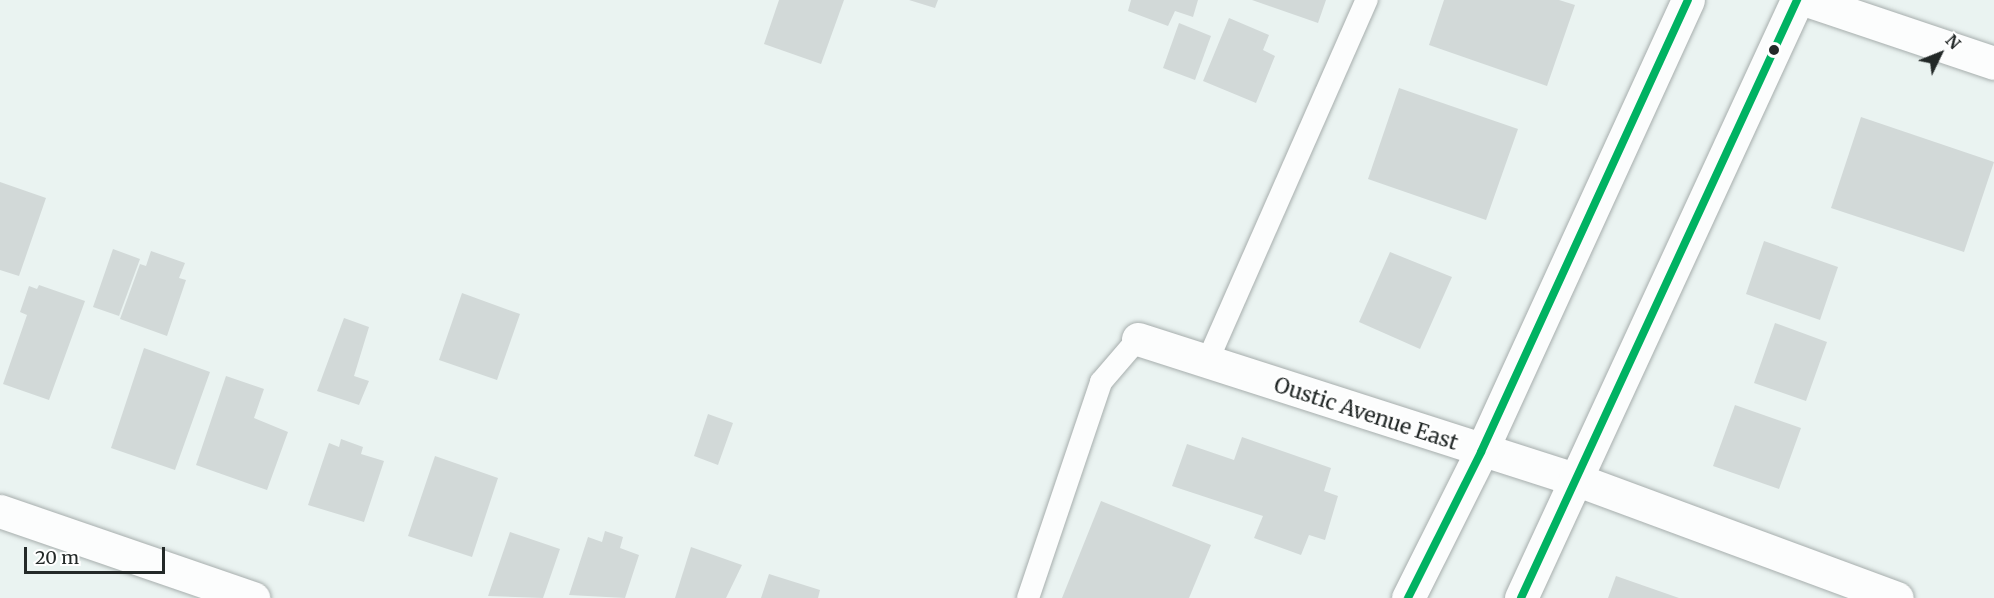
<!DOCTYPE html>
<html>
<head>
<meta charset="utf-8">
<style>
	body { margin:0 }
	#map { position:relative; width:1994px; height:598px; overflow:hidden; background:#eaf3f1; font-family:Merriweather,serif }
	div>[style] { position:absolute }
	[style*='--x'] { left:calc(var(--x)*1px); top:calc(var(--y)*1px); width:calc(var(--w)*1px); rotate:calc(var(--a)*1deg) }
	.building>* { inset:0; background:#d2d9d8 }
	.roads { filter:drop-shadow(0 0 2px #a7aead) drop-shadow(0 0 2px #a7aead) }
	.lane>* { height:22px; margin:-11px; padding:0 11px; transform-origin:11px; border-radius:11px; background:#fcfdfd }
	.street>* { height:33px; margin:-16.5px; padding:0 16.5px; transform-origin:16.5px; border-radius:16.5px; background:#fcfdfd }
	.secondary>* { height:33px; margin:-16.5px; padding:0 16.5px; transform-origin:16.5px; border-radius:16.5px; background:#fcfdfd }
	.bus-1>* { height:8px; margin:-4px; padding:0 4px; transform-origin:4px; border-radius:4px; background:#00b262 }
	.dots>* { width:16px; height:16px; translate:-50% -50%; box-sizing:border-box; border:3px solid #fff; border-radius:50% }
	span { translate:-50% -50%; white-space:nowrap; text-align:center; line-height:1.15; -webkit-text-stroke:4.5px #fff; paint-order:stroke }
	.street-label { font-size:21px; color:#232928 }
	.north { position:absolute; left:1910px; top:24px; width:60px; height:60px; -webkit-text-stroke:4px #fff; paint-order:stroke; rotate:47deg; font-size:16px; font-weight:700; line-height:24px; text-align:center; color:#232928 }
	.north::after { content:''; display:block; margin:auto; width:21px; height:27px; background:#232928; clip-path:polygon(50% 0,100% 100%,50% 72%,0 100%) }
	.scale { position:absolute; left:24px; top:547px; width:141px; height:27px; box-sizing:border-box; border:3px solid #232928; border-top:0; padding-left:8px; font-size:18px; line-height:21px; white-space:nowrap; color:#232928; -webkit-text-stroke:4px #fff; paint-order:stroke }
</style>
</head>
<body>
<div id="map">
	<div class="building">
		<i style="clip-path:polygon(779px 0,844px 0,821px 64px,764px 44px)"></i>
		<i style="clip-path:polygon(909px 0,938px 0,935px 8px)"></i>
		<i style="clip-path:polygon(1131px 0,1198px 0,1193px 17px,1175px 11px,1168px 26px,1128px 11px)"></i>
		<i style="clip-path:polygon(1252px 0,1326px 0,1318px 23px)"></i>
		<i style="clip-path:polygon(1444px 0,1559px 0,1575px 5px,1547px 86px,1429px 45px)"></i>
		<i style="clip-path:polygon(1229px 18px,1269px 35px,1263px 50px,1275px 56px,1256px 103px,1203px 81px)"></i>
		<i style="clip-path:polygon(1179px 23px,1211px 36px,1195px 80px,1163px 68px)"></i>
		<i style="clip-path:polygon(1399px 88px,1518px 129px,1486px 220px,1368px 179px)"></i>
		<i style="clip-path:polygon(1861px 117px,1994px 162px,1964px 252px,1831px 208px)"></i>
		<i style="clip-path:polygon(0 182px,46px 198px,19px 276px,0 270px)"></i>
		<i style="clip-path:polygon(1764px 241px,1838px 267px,1820px 320px,1746px 294px)"></i>
		<i style="clip-path:polygon(113px 249px,140px 259px,119px 316px,93px 307px)"></i>
		<i style="clip-path:polygon(151px 251px,185px 263px,179px 278px,186px 280px,167px 336px,120px 319px,140px 264px,146px 266px)"></i>
		<i style="clip-path:polygon(1390px 252px,1452px 277px,1420px 349px,1359px 322px)"></i>
		<i style="clip-path:polygon(39px 285px,85px 301px,49px 400px,3px 384px,27px 315px,20px 312px,29px 286px,37px 289px)"></i>
		<i style="clip-path:polygon(462px 293px,520px 314px,497px 380px,439px 360px)"></i>
		<i style="clip-path:polygon(344px 318px,369px 327px,354px 376px,369px 381px,359px 405px,317px 391px)"></i>
		<i style="clip-path:polygon(1775px 323px,1827px 342px,1806px 401px,1754px 383px)"></i>
		<i style="clip-path:polygon(144px 348px,210px 372px,175px 470px,111px 448px)"></i>
		<i style="clip-path:polygon(226px 376px,264px 389px,254px 418px,288px 432px,267px 490px,196px 465px)"></i>
		<i style="clip-path:polygon(1735px 405px,1801px 428px,1779px 489px,1713px 466px)"></i>
		<i style="clip-path:polygon(708px 414px,733px 423px,718px 465px,694px 456px)"></i>
		<i style="clip-path:polygon(1242px 437px,1331px 468px,1324px 491px,1338px 496px,1325px 540px,1309px 535px,1301px 555px,1254px 538px,1263px 516px,1172px 486px,1187px 444px,1234px 460px)"></i>
		<i style="clip-path:polygon(341px 439px,363px 447px,361px 454px,384px 461px,364px 522px,308px 505px,329px 443px,339px 447px)"></i>
		<i style="clip-path:polygon(435px 456px,498px 478px,472px 557px,408px 536px)"></i>
		<i style="clip-path:polygon(1101px 501px,1211px 545px,1189px 598px,1062px 598px)"></i>
		<i style="clip-path:polygon(605px 531px,623px 537px,620px 548px,639px 555px,625px 598px,569px 595px,588px 537px,602px 542px)"></i>
		<i style="clip-path:polygon(510px 532px,560px 549px,543px 598px,488px 596px)"></i>
		<i style="clip-path:polygon(691px 547px,742px 565px,726px 598px,675px 598px)"></i>
		<i style="clip-path:polygon(769px 574px,820px 590px,818px 598px,761px 598px)"></i>
		<i style="clip-path:polygon(1616px 576px,1679px 598px,1608px 598px)"></i>
	</div>
	<div class="roads">
		<div class="lane">
			<i style="--x:1207;--y:362;--w:396;--a:-66.2"></i>
			<i style="--x:1028;--y:598;--w:228;--a:-71.3"></i>
			<i style="--x:1101;--y:382;--w:57;--a:-49.3"></i>
		</div>
		<div class="street">
			<i style="--x:1807;--y:0;--w:197;--a:18.6"></i>
			<i style="--x:1138;--y:339;--w:459;--a:17.8"></i>
			<i style="--x:1575;--y:479;--w:343;--a:20.3"></i>
			<i style="--x:0;--y:511;--w:268;--a:19"></i>
		</div>
		<div class="secondary">
			<i style="--x:1408;--y:598;--w:163;--a:-63.4"></i>
			<i style="--x:1481;--y:452;--w:497;--a:-65.4"></i>
			<i style="--x:1521;--y:598;--w:659;--a:-65.22"></i>
		</div>
	</div>
	<div class="bus-1">
		<i style="--x:1408;--y:598;--w:163;--a:-63.4"></i>
		<i style="--x:1481;--y:452;--w:497;--a:-65.4"></i>
		<i style="--x:1521;--y:598;--w:659;--a:-65.22"></i>
	</div>
	<div class="dots">
		<i style="left:1774px;top:50px;background:#232928"></i>
	</div>
	<div class="street-label">
		<span style="left:1366px;top:414px;rotate:18deg">Oustic Avenue East</span>
	</div>
	<div class="north">N</div>
	<div class="scale">20 m</div>
</div>
</body>
</html>
